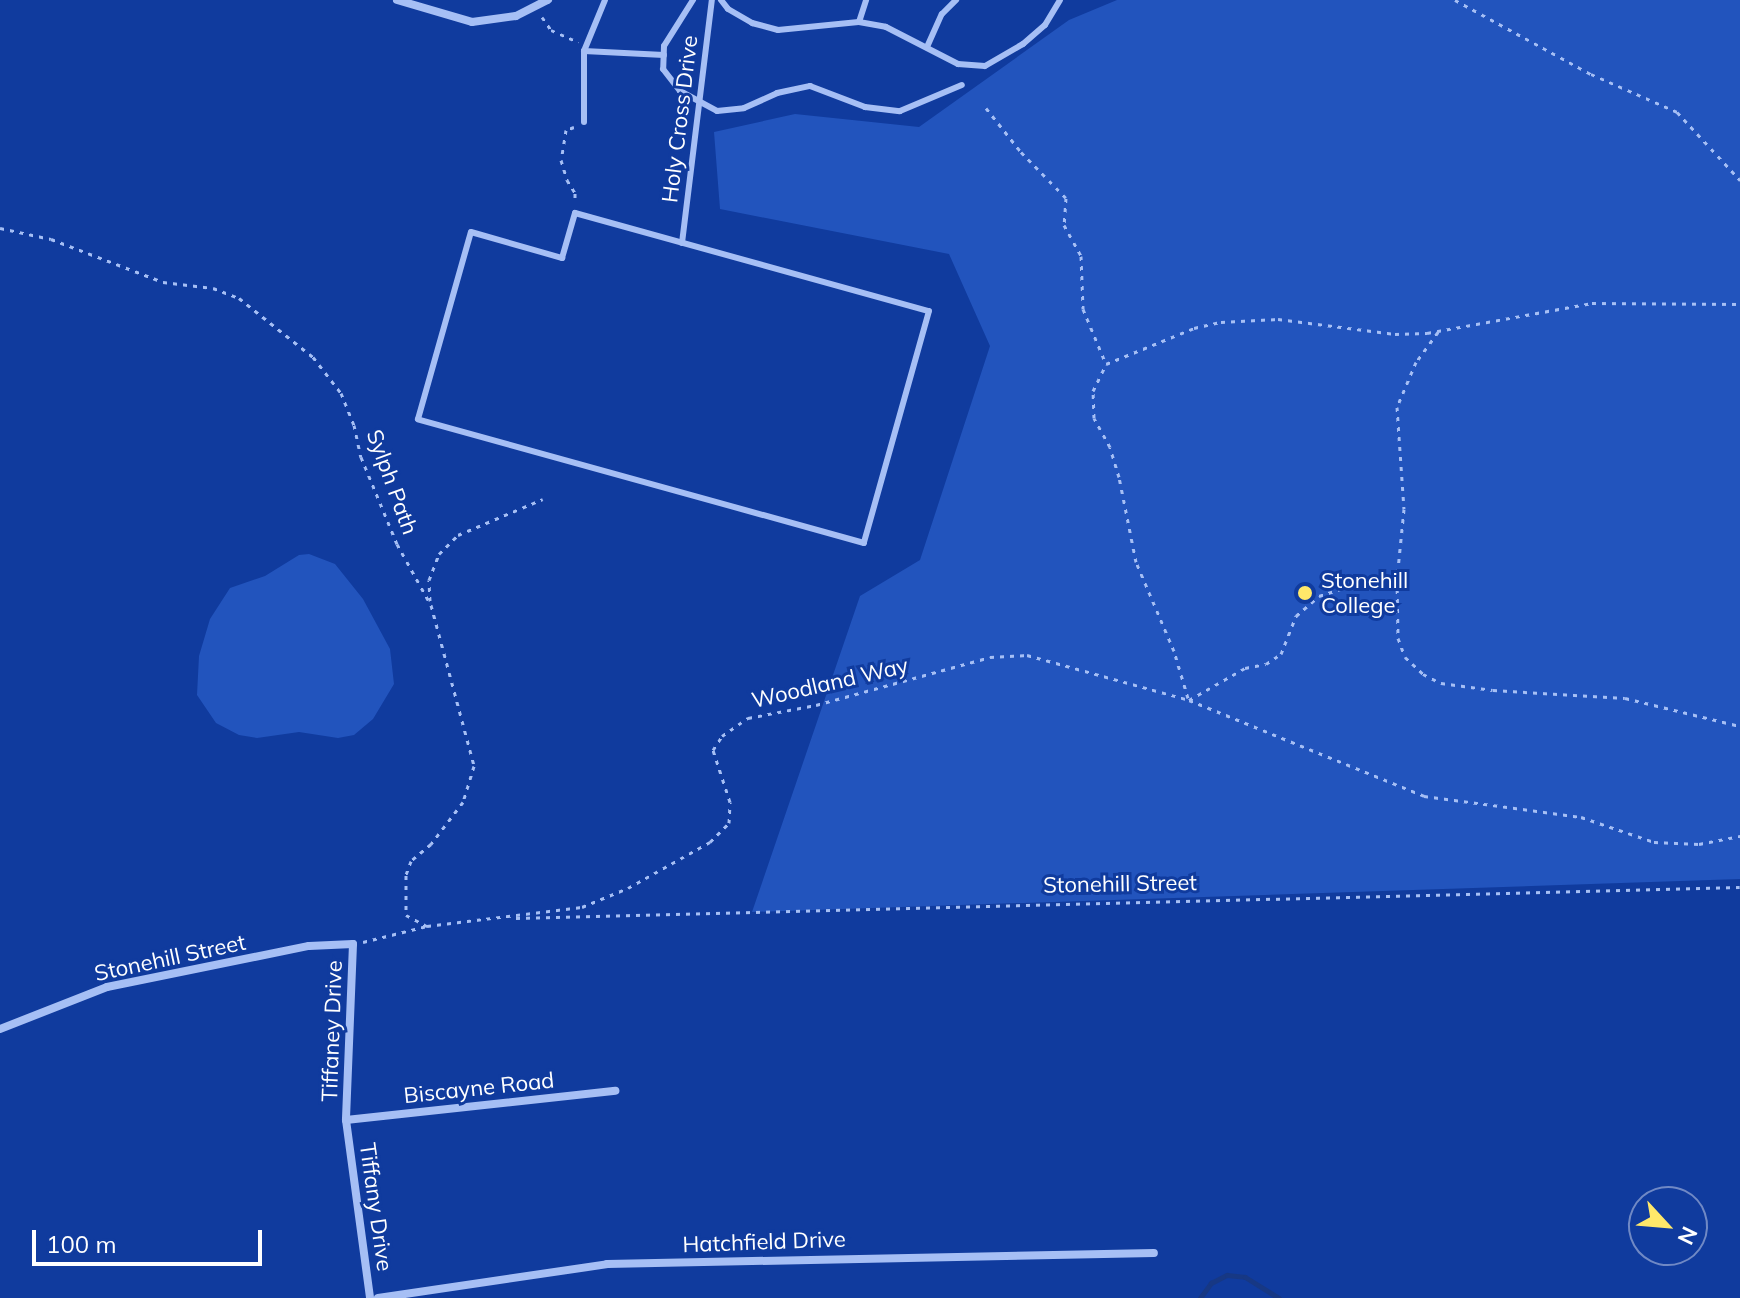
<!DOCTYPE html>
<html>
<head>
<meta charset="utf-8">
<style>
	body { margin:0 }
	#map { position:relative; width:1740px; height:1298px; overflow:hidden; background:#103b9e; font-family:Mulish,sans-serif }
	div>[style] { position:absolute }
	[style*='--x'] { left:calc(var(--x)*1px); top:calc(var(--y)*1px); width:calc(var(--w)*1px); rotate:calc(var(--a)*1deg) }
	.green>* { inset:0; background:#2254bd }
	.stream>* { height:5px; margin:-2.5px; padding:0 2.5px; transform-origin:2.5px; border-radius:2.5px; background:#173884 }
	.path>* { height:3px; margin-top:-1.5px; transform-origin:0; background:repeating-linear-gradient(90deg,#a6bff5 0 4px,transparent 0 10px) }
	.lane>* { height:6px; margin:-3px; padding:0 3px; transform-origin:3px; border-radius:3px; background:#a6bff5 }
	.street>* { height:8px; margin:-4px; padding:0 4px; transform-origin:4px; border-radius:4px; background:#a6bff5 }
	.dots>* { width:22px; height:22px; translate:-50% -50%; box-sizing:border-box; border:4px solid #103b9e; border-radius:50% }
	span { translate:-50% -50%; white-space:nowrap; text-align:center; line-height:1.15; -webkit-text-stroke:6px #103b9e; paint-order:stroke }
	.street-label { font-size:22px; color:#fff }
	.poi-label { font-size:22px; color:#fff }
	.left { translate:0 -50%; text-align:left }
	.north { position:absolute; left:1628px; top:1186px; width:80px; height:80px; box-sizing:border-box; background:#103b9e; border:2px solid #7089c5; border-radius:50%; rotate:116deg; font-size:22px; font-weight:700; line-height:32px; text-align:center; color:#fff }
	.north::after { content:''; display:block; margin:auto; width:28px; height:36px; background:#ffe86a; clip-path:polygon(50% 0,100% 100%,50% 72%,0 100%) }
	.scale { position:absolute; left:32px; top:1230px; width:230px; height:36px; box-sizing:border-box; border:4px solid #fff; border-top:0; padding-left:10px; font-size:24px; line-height:28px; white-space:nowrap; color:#fff; -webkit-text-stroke:6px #103b9e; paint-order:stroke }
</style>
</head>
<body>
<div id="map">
	<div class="green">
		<i style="clip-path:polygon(1117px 0,1740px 0,1740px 879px,752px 912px,860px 596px,920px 560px,990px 346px,949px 254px,720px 209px,714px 132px,795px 114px,919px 127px,1069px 20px)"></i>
		<i style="clip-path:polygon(309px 554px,335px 564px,363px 599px,390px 649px,394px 684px,373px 719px,354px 735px,338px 738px,299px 732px,257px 738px,239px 735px,216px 723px,197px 695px,199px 656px,210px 619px,230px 588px,265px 576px,299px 555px)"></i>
	</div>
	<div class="stream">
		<i style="--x:1200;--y:1298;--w:19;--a:-54"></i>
		<i style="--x:1211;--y:1283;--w:18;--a:-27"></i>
		<i style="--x:1227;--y:1275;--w:18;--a:6"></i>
		<i style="--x:1245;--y:1277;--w:40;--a:32"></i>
	</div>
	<div class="path">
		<i style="--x:1455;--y:0;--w:155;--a:28.6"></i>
		<i style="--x:1591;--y:74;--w:94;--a:23.8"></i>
		<i style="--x:1677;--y:112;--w:93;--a:47.2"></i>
		<i style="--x:542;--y:17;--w:16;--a:55"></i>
		<i style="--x:551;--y:30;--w:30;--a:24"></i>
		<i style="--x:986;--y:108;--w:56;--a:51.5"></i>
		<i style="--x:1021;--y:152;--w:64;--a:45.6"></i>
		<i style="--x:1066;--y:198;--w:27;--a:94"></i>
		<i style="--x:1064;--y:225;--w:35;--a:61"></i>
		<i style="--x:1081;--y:256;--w:53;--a:87.8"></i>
		<i style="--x:1083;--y:309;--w:60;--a:67.3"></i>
		<i style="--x:574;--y:127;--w:9;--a:159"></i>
		<i style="--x:566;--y:130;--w:30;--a:99"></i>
		<i style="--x:561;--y:160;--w:21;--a:73"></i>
		<i style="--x:567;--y:180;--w:15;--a:58"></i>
		<i style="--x:575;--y:193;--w:10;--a:90"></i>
		<i style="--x:0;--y:228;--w:52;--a:12.2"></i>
		<i style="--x:51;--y:239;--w:120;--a:21"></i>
		<i style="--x:163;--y:282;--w:50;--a:6.8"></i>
		<i style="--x:213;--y:288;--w:28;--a:21"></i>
		<i style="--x:239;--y:298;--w:95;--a:38.6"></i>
		<i style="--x:313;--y:357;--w:46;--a:52.1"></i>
		<i style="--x:341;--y:393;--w:35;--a:68"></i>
		<i style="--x:354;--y:425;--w:33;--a:78"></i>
		<i style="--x:361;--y:457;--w:94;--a:67.5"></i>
		<i style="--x:397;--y:544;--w:70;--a:60.9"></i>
		<i style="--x:431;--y:605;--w:167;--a:75"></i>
		<i style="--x:474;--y:766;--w:38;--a:107"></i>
		<i style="--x:463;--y:802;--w:53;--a:127.3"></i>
		<i style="--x:431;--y:844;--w:26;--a:140"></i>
		<i style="--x:411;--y:861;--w:15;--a:110"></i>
		<i style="--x:406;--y:875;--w:40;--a:90"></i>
		<i style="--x:406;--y:915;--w:24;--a:28"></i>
		<i style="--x:1438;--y:332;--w:37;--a:126"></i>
		<i style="--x:1416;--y:362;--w:49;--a:112.9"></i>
		<i style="--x:1397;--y:407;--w:102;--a:86.1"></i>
		<i style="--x:1404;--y:509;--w:70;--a:95.7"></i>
		<i style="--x:1397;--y:579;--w:59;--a:89"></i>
		<i style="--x:1398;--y:638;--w:20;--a:70"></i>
		<i style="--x:1405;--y:657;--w:25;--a:43"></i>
		<i style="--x:1423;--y:674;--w:20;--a:27"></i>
		<i style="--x:1441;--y:683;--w:52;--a:7.7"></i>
		<i style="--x:1493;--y:690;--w:132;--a:3.5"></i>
		<i style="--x:1625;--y:698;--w:118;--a:13.7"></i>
		<i style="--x:430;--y:601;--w:21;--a:-93"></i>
		<i style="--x:429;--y:580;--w:28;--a:-69"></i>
		<i style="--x:439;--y:554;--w:27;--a:-45"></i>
		<i style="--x:458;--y:535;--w:92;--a:-23"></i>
		<i style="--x:1188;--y:698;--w:49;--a:-106.6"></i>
		<i style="--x:1174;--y:651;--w:97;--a:-113.1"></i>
		<i style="--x:1136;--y:562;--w:87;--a:-101.3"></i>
		<i style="--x:1119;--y:477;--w:31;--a:-107"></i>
		<i style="--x:1110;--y:447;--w:33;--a:-119"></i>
		<i style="--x:1094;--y:418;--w:27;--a:-92"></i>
		<i style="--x:1093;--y:391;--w:30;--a:-64"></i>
		<i style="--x:1106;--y:364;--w:95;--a:-22.2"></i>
		<i style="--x:1194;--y:328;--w:28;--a:-13"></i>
		<i style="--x:1221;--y:322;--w:57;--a:-3"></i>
		<i style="--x:1278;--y:319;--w:118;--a:7.3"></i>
		<i style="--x:1395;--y:334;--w:32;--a:-2"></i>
		<i style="--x:1427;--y:333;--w:168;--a:-10.3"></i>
		<i style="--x:1592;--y:303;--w:148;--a:0.4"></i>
		<i style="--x:1189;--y:700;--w:64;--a:-29.7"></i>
		<i style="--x:1245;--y:668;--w:21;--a:-11"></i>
		<i style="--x:1266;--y:664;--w:18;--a:-34"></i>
		<i style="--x:1281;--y:654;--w:41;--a:-68.5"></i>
		<i style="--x:1296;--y:616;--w:30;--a:-41"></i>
		<i style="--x:1319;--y:596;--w:39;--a:-18"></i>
		<i style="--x:1356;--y:584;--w:41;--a:-7"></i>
		<i style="--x:516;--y:918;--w:1224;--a:-1.45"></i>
		<i style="--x:363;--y:942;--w:66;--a:-14"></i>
		<i style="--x:427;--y:926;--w:156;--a:-7"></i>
		<i style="--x:582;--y:907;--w:50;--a:-22.4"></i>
		<i style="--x:628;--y:888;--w:94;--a:-29.3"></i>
		<i style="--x:710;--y:842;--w:27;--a:-45"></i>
		<i style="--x:729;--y:823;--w:21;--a:-87"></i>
		<i style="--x:730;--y:802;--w:55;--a:-108.1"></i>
		<i style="--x:713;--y:750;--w:17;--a:-57"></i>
		<i style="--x:722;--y:736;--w:32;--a:-35"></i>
		<i style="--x:748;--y:718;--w:69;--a:-10.8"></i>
		<i style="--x:816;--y:705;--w:180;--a:-15.4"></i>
		<i style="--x:990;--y:657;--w:37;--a:-3"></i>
		<i style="--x:1027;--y:655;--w:168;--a:15.5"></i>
		<i style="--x:1189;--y:700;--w:254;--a:22.2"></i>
		<i style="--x:1424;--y:796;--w:158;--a:7.6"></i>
		<i style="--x:1581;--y:817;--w:77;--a:18.9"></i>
		<i style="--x:1654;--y:842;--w:45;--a:2.5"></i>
		<i style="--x:1699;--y:844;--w:42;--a:-11"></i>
	</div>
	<div class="lane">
		<i style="--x:693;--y:0;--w:54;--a:122.2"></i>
		<i style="--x:664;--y:46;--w:23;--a:92"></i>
		<i style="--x:663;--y:69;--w:28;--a:52"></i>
		<i style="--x:680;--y:91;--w:42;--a:28.4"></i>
		<i style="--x:717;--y:111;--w:27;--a:-6"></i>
		<i style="--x:744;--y:108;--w:36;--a:-24"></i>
		<i style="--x:777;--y:93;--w:34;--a:-12"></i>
		<i style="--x:810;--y:86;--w:59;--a:20.9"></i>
		<i style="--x:865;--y:107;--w:35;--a:7"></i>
		<i style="--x:900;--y:111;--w:67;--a:-22.8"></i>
		<i style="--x:721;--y:0;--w:11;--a:52"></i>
		<i style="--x:728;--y:9;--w:28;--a:30"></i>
		<i style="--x:752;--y:23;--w:27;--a:15"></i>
		<i style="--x:778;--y:30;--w:81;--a:-5.6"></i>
		<i style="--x:859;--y:22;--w:23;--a:-72"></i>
		<i style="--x:859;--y:22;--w:27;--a:10"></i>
		<i style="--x:886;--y:27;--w:81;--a:27.2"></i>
		<i style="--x:958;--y:64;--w:27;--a:4"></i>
		<i style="--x:985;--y:66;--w:44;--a:-30.1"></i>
		<i style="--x:1023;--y:44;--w:29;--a:-41"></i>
		<i style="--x:1045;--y:25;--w:29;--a:-59"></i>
		<i style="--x:927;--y:47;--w:36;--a:-66"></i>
		<i style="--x:942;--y:14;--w:20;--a:-45"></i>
		<i style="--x:584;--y:51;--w:80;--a:2.9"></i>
		<i style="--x:584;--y:122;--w:71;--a:-90"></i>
		<i style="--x:584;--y:51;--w:55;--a:-67.6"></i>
		<i style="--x:575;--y:213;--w:367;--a:15.5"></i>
		<i style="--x:929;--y:311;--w:241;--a:105.7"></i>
		<i style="--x:864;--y:543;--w:463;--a:-164.5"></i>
		<i style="--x:418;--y:419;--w:194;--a:-74.2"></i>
		<i style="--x:471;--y:232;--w:95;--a:15.9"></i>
		<i style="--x:562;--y:258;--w:47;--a:-73.9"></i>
		<i style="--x:682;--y:243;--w:245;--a:-83"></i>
	</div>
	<div class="street">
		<i style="--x:397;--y:0;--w:78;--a:16.3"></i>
		<i style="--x:472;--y:22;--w:44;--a:-7.8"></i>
		<i style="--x:516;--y:16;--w:36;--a:-27"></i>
		<i style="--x:0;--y:1029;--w:115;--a:-21.4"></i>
		<i style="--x:107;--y:987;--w:206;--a:-11.5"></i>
		<i style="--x:309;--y:946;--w:44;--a:-2.6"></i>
		<i style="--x:353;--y:944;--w:176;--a:92.3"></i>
		<i style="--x:346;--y:1120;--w:180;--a:82.3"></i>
		<i style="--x:346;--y:1120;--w:271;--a:-6.2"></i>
		<i style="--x:378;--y:1298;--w:232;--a:-8.4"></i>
		<i style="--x:607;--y:1264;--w:547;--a:-1.15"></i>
	</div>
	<div class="dots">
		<i style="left:1305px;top:593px;background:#ffe86a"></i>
	</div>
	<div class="street-label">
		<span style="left:680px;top:119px;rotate:-83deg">Holy Cross Drive</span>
		<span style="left:392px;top:482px;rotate:70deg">Sylph Path</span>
		<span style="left:830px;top:683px;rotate:-13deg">Woodland Way</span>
		<span style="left:1120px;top:884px;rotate:-1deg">Stonehill Street</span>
		<span style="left:170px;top:958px;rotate:-12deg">Stonehill Street</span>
		<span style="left:332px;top:1031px;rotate:-88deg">Tiffaney Drive</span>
		<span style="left:479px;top:1088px;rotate:-6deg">Biscayne Road</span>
		<span style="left:376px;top:1207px;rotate:82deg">Tiffany Drive</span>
		<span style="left:764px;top:1242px;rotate:-2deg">Hatchfield Drive</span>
	</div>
	<div class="poi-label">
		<span class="left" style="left:1321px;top:593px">Stonehill<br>College</span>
	</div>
	<div class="north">N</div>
	<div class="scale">100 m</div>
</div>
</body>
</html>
